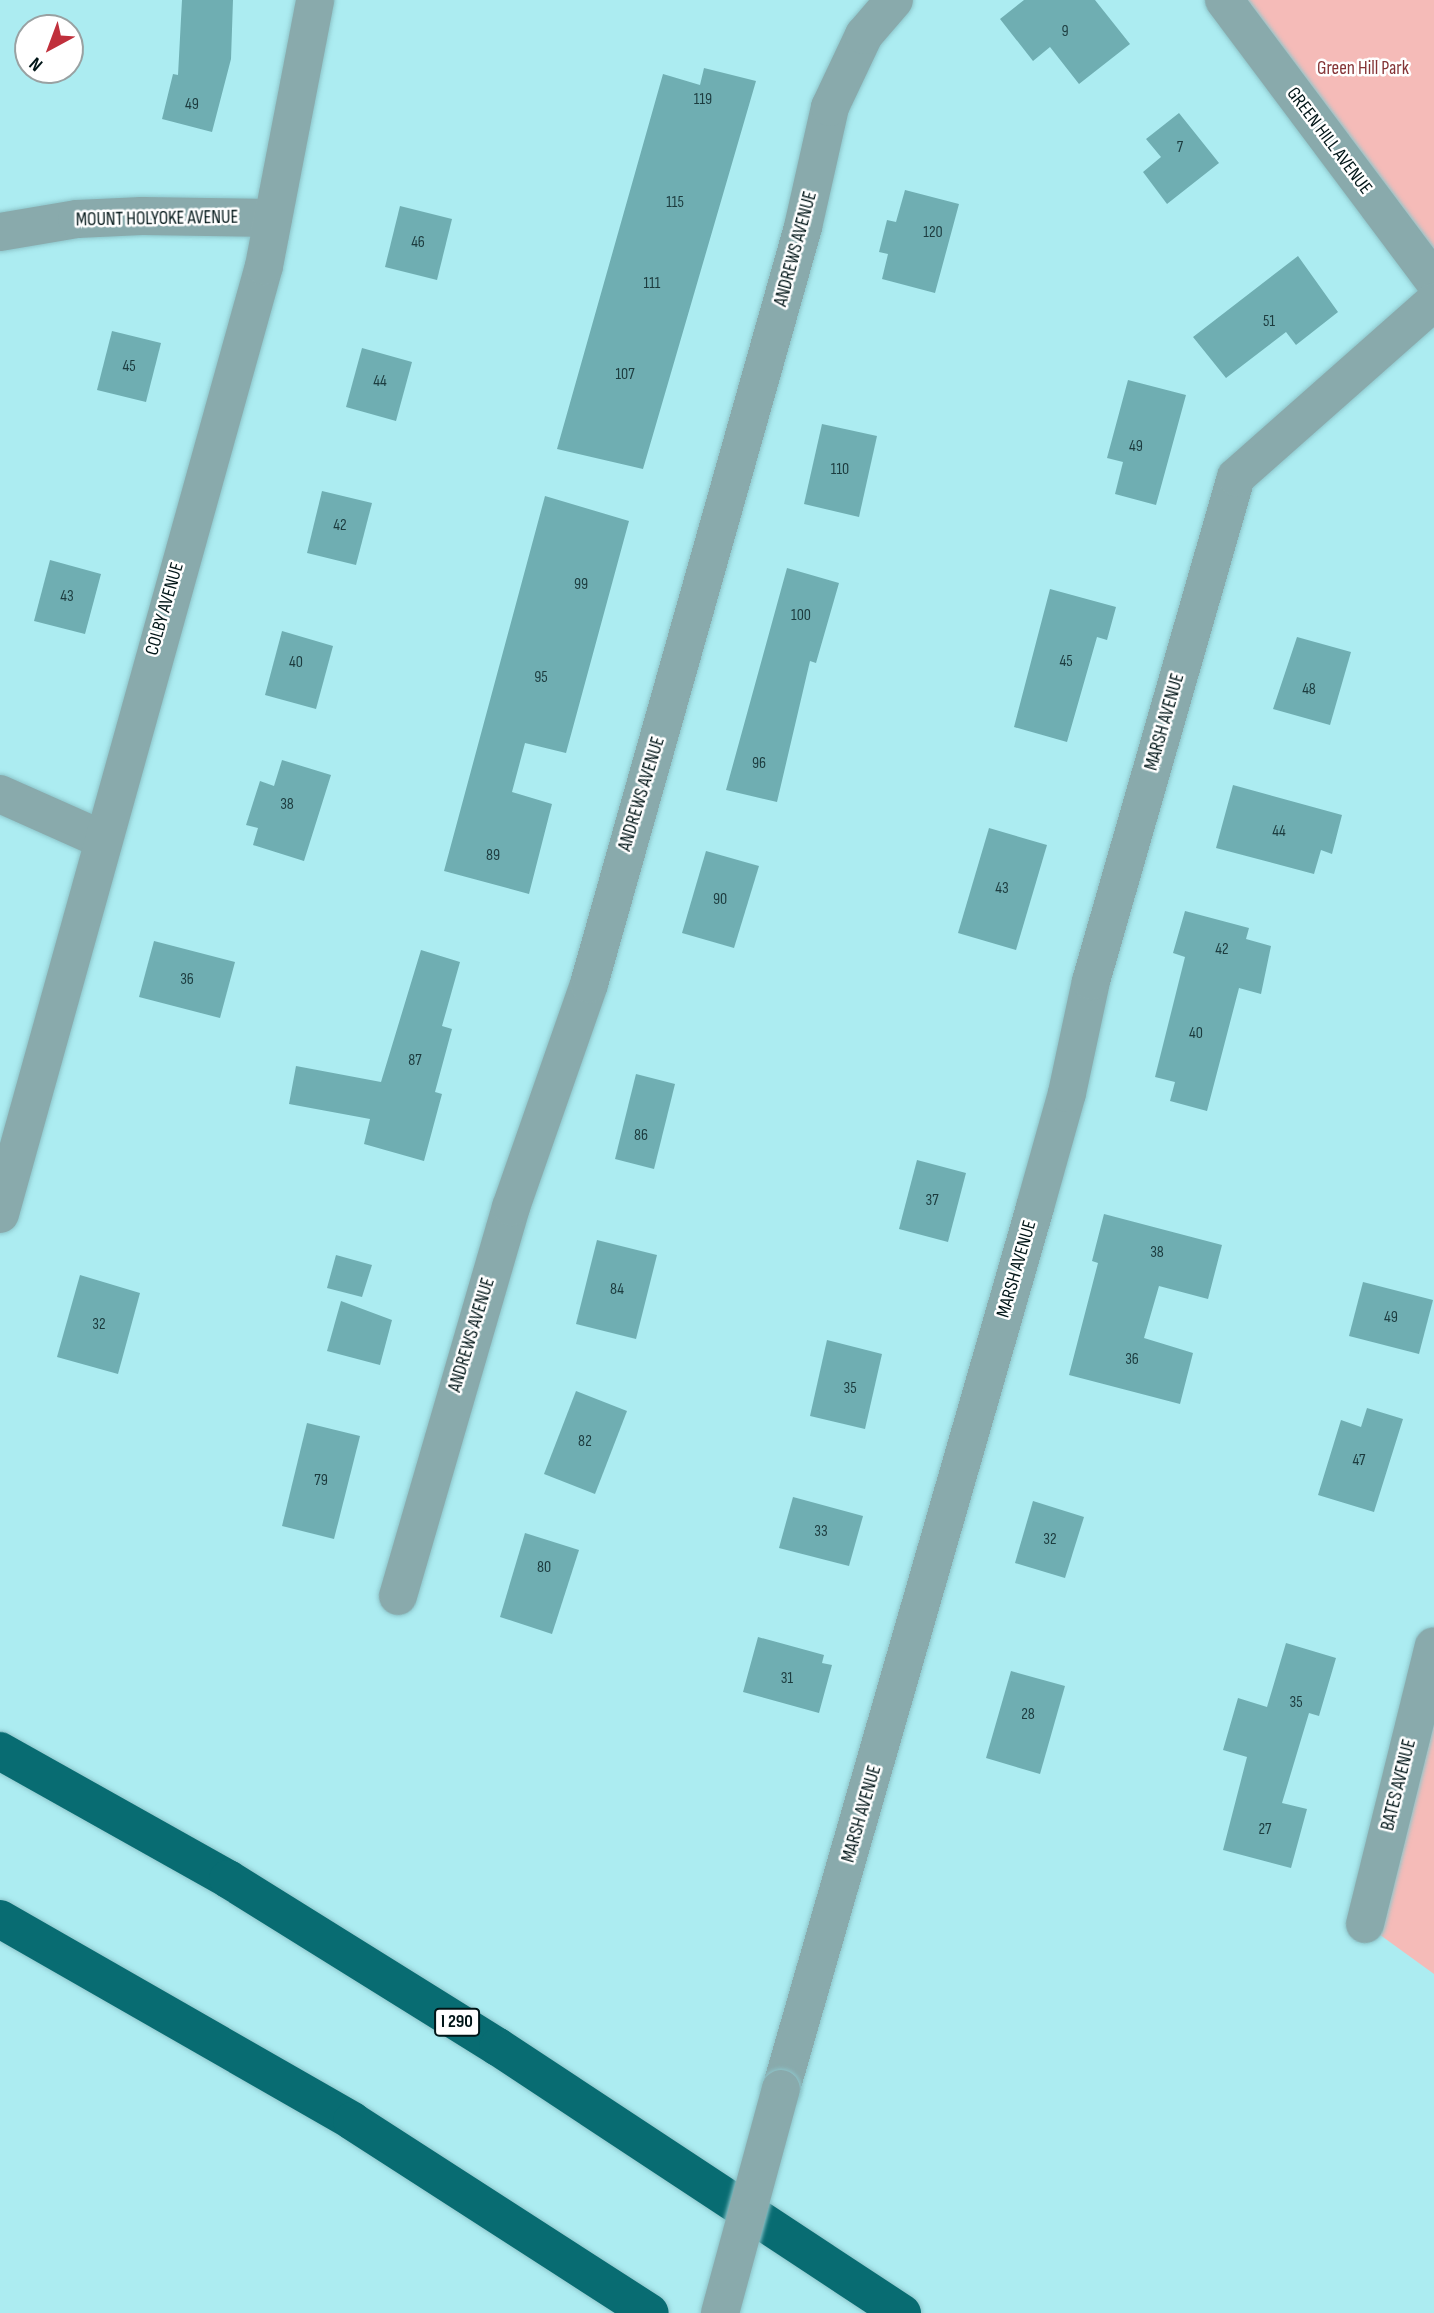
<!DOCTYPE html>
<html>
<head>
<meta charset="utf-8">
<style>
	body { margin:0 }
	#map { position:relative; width:1434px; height:2313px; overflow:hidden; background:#acecf1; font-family:"Sofia Sans Condensed",sans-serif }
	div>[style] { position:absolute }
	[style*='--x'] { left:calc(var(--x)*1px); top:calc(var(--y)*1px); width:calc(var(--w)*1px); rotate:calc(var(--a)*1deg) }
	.green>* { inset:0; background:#f5bbb8 }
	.building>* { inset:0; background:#6faeb2 }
	.roads { filter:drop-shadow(0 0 2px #8dc5ca) drop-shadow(0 0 2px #8dc5ca) }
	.minor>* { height:38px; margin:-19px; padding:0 19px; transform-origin:19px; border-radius:19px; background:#89aaac }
	.motorway>* { height:38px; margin:-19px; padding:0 19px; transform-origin:19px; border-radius:19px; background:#086c72 }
	.bridges { filter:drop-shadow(0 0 2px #8dc5ca) drop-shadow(0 0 2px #8dc5ca) }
	.minor-bridge>* { height:38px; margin:-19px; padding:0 19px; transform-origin:19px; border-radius:19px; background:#89aaac }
	span { translate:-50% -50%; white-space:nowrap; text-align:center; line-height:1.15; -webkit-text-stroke:5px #fff; paint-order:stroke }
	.number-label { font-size:16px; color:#1c3b3e }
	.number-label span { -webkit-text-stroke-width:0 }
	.shield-label span { padding:2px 5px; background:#fff; border:2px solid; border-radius:5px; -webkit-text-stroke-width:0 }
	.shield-label { font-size:18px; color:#001517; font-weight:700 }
	.park-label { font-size:19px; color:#843436 }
	.street-label { font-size:19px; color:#001517 }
	.north { position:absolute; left:14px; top:14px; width:70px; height:70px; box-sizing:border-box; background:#fff; border:2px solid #99a1a2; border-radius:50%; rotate:221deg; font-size:19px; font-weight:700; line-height:28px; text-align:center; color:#001517 }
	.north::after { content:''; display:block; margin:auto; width:24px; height:32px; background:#c0303c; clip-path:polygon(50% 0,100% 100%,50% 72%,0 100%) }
</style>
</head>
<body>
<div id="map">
	<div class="green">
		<i style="clip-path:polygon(1223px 0,1434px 0,1434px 282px)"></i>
		<i style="clip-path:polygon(1434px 1646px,1434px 1974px,1365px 1924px)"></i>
	</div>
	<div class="building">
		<i style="clip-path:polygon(182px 0,233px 0,231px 59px,212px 132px,162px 119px,173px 74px,178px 75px)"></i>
		<i style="clip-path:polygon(1024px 0,1095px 0,1130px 44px,1079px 84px,1050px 47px,1033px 61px,1000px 19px)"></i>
		<i style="clip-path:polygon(704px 68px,756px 81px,643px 469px,557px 449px,663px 74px,700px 85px)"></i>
		<i style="clip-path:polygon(1179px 113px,1219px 163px,1167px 204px,1143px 172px,1161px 157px,1146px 139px)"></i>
		<i style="clip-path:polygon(905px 190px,959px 204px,935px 293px,882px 279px,888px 254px,879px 252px,887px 220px,896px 222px)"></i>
		<i style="clip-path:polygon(400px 206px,452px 219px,437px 280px,385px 267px)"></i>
		<i style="clip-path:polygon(1298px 256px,1338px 312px,1296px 345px,1286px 332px,1226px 378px,1193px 337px)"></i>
		<i style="clip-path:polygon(112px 331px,161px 343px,146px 402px,97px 390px)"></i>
		<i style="clip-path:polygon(362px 348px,412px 362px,396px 421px,346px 407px)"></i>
		<i style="clip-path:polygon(1128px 380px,1186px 395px,1156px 505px,1115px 494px,1123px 462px,1107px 458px)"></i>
		<i style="clip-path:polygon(822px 424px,877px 436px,859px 517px,804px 504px)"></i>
		<i style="clip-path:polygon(322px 491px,372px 503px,356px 565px,307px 553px)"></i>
		<i style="clip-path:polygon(545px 496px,629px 521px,566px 753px,525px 743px,512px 792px,552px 804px,529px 894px,444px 871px)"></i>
		<i style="clip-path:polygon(50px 560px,101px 574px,85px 634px,34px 621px)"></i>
		<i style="clip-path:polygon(787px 568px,839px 583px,816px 663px,810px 661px,777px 802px,726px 790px)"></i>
		<i style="clip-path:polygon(1050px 589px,1116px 607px,1107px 640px,1097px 637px,1067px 742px,1014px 727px)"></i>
		<i style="clip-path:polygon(282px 631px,333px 646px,316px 709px,265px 695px)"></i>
		<i style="clip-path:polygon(1297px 637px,1351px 652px,1330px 725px,1273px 709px)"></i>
		<i style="clip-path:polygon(282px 760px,331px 775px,304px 861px,253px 845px,258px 828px,246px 825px,260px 781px,274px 786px)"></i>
		<i style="clip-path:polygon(1233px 785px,1342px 815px,1332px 854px,1321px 850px,1314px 874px,1216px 848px)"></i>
		<i style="clip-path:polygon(989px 828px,1047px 845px,1016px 950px,958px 933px)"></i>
		<i style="clip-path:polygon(706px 851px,759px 866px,734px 948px,682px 933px)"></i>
		<i style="clip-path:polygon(1185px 911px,1249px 928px,1246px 939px,1271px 946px,1261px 994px,1239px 988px,1207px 1111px,1170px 1101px,1175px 1082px,1155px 1077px,1185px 957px,1173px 953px)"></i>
		<i style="clip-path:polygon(154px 941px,235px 962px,220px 1018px,139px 997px)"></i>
		<i style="clip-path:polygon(421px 950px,460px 962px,442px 1026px,452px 1029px,435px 1092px,442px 1094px,424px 1161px,364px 1144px,370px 1119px,289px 1104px,296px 1066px,381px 1082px)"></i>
		<i style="clip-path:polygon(636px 1074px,675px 1084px,654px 1169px,615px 1159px)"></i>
		<i style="clip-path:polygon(917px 1160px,966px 1173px,948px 1242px,899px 1229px)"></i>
		<i style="clip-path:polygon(1104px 1214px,1222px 1245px,1208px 1299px,1159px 1286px,1144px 1338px,1193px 1353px,1180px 1404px,1069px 1375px,1098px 1263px,1092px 1261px)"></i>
		<i style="clip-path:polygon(597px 1240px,657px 1255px,636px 1339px,576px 1324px)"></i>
		<i style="clip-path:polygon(336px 1255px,372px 1265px,362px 1297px,327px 1288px)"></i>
		<i style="clip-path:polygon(80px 1275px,140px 1293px,118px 1374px,57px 1357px)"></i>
		<i style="clip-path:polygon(1363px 1282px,1433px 1300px,1419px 1354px,1349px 1336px)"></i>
		<i style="clip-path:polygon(341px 1301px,392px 1320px,380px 1365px,327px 1351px)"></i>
		<i style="clip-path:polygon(827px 1340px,882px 1354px,865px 1429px,810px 1416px)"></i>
		<i style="clip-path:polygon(576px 1391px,627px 1411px,595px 1494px,544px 1474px)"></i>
		<i style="clip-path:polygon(1367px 1408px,1403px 1419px,1374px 1512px,1318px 1495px,1341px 1420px,1361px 1427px)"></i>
		<i style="clip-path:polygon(307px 1423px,360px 1436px,334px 1539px,282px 1526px)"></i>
		<i style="clip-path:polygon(793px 1497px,863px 1516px,849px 1566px,779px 1548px)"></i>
		<i style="clip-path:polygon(1033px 1501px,1084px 1517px,1065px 1578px,1015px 1563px)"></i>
		<i style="clip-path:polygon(525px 1533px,579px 1550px,552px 1634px,500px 1617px)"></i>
		<i style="clip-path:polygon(758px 1637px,824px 1655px,822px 1663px,832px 1665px,819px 1713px,743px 1692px)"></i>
		<i style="clip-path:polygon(1286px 1643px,1336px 1658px,1319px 1716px,1309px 1713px,1282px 1803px,1307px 1809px,1291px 1868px,1223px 1850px,1247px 1757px,1223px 1750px,1238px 1698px,1267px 1707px)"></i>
		<i style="clip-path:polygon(1011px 1671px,1065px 1686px,1040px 1774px,986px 1758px)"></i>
	</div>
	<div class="roads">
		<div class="minor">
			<i style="--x:1224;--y:0;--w:351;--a:53.2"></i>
			<i style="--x:0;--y:232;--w:78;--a:-9.6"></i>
			<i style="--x:77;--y:219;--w:65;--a:-2.6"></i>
			<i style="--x:142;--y:216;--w:131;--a:0.9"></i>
			<i style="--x:0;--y:794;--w:111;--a:24"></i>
			<i style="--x:0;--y:1214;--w:984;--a:-74.44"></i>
			<i style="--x:264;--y:266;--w:271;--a:-79.1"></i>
			<i style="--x:398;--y:1596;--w:405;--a:-73.8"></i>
			<i style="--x:511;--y:1207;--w:236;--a:-70.7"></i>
			<i style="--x:589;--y:984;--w:787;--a:-74.21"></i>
			<i style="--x:803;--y:227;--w:123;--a:-77.3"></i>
			<i style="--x:830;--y:107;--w:80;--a:-64.7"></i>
			<i style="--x:864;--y:35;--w:46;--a:-49.4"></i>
			<i style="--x:1365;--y:1924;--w:286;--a:-76.1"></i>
			<i style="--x:781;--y:2089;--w:918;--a:-73.93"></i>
			<i style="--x:1035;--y:1207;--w:118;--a:-74.3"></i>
			<i style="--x:1067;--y:1093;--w:115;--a:-77.9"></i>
			<i style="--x:1091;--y:981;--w:524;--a:-73.95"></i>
			<i style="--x:1236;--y:477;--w:264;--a:-41.5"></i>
		</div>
		<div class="motorway">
			<i style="--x:0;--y:1751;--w:261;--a:29.3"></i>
			<i style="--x:228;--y:1879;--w:318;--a:31.9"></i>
			<i style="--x:498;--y:2047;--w:484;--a:33.4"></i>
			<i style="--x:0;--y:1919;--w:406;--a:29.8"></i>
			<i style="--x:352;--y:2121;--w:354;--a:32.8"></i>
		</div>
	</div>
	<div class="bridges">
		<div class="minor-bridge">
			<i style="--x:720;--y:2313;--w:232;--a:-74.8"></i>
		</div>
	</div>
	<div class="number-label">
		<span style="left:1065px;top:32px">9</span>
		<span style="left:703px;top:100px">119</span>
		<span style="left:192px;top:105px">49</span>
		<span style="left:1180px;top:148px">7</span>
		<span style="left:675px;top:203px">115</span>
		<span style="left:933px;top:233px">120</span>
		<span style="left:418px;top:243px">46</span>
		<span style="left:652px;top:284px">111</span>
		<span style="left:1269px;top:322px">51</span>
		<span style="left:129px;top:367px">45</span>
		<span style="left:625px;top:375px">107</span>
		<span style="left:380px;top:382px">44</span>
		<span style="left:1136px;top:447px">49</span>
		<span style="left:840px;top:470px">110</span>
		<span style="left:340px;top:526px">42</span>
		<span style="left:581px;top:585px">99</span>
		<span style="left:67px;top:597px">43</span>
		<span style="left:801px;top:616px">100</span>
		<span style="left:1066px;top:662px">45</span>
		<span style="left:296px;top:663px">40</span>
		<span style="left:541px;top:678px">95</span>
		<span style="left:1309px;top:690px">48</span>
		<span style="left:759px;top:764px">96</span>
		<span style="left:287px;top:805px">38</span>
		<span style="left:1279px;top:832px">44</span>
		<span style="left:493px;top:856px">89</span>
		<span style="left:1002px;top:889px">43</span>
		<span style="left:720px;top:900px">90</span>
		<span style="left:1222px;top:950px">42</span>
		<span style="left:187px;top:980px">36</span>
		<span style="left:1196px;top:1034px">40</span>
		<span style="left:415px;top:1061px">87</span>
		<span style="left:641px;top:1136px">86</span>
		<span style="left:932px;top:1201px">37</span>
		<span style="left:1157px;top:1253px">38</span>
		<span style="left:617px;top:1290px">84</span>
		<span style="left:1391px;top:1318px">49</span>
		<span style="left:99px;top:1325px">32</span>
		<span style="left:1132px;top:1360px">36</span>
		<span style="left:850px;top:1389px">35</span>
		<span style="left:585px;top:1442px">82</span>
		<span style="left:1359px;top:1461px">47</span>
		<span style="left:321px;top:1481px">79</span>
		<span style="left:821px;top:1532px">33</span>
		<span style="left:1050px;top:1540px">32</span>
		<span style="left:544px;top:1568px">80</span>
		<span style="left:787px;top:1679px">31</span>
		<span style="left:1296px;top:1703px">35</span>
		<span style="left:1028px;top:1715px">28</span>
		<span style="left:1265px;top:1830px">27</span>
	</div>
	<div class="shield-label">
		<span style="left:457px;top:2022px">I 290</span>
	</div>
	<div class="park-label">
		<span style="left:1363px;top:69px">Green Hill Park</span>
	</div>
	<div class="street-label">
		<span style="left:1329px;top:141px;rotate:53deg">GREEN HILL AVENUE</span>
		<span style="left:157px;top:219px;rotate:-1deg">MOUNT HOLYOKE AVENUE</span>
		<span style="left:796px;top:249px;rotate:-75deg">ANDREWS AVENUE</span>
		<span style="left:165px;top:609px;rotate:-74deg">COLBY AVENUE</span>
		<span style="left:1165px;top:722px;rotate:-74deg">MARSH AVENUE</span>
		<span style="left:642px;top:794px;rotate:-73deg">ANDREWS AVENUE</span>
		<span style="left:1017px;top:1269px;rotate:-74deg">MARSH AVENUE</span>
		<span style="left:472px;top:1335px;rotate:-73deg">ANDREWS AVENUE</span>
		<span style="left:1399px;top:1785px;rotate:-76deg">BATES AVENUE</span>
		<span style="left:862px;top:1814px;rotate:-74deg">MARSH AVENUE</span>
	</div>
	<div class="north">N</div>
</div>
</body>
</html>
